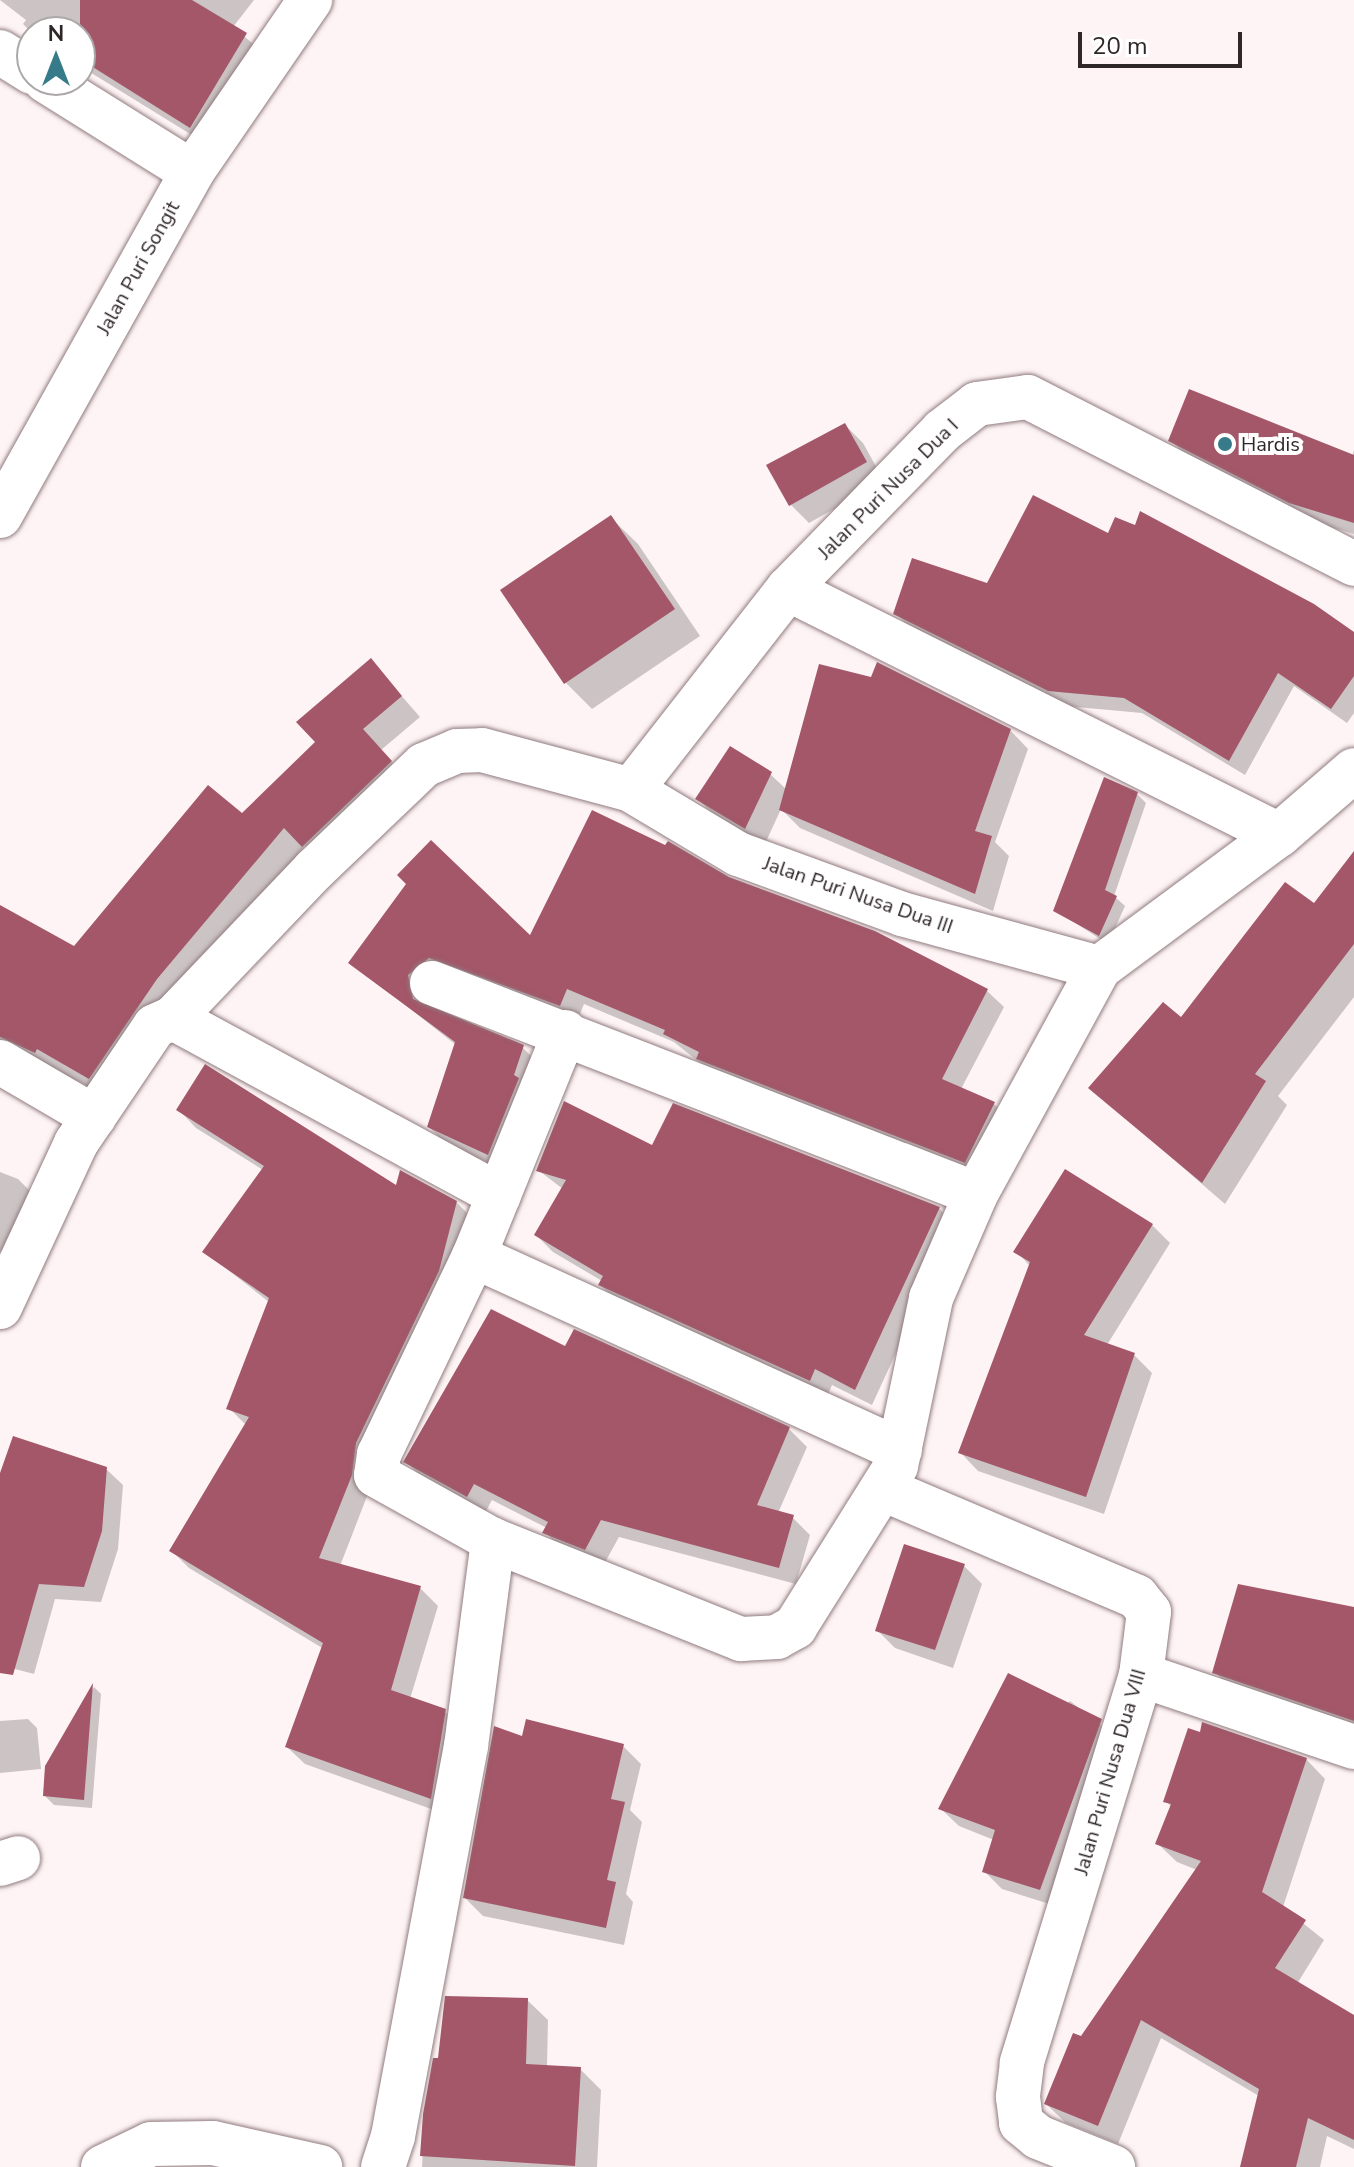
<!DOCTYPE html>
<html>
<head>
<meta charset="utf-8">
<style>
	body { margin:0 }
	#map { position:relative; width:1354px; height:2167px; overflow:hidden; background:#fef4f5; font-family:"Nunito Sans",sans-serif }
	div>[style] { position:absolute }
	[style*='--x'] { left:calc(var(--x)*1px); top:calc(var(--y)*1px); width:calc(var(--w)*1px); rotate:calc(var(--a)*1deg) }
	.shadow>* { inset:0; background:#0003 }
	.building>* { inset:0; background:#a35769 }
	.roads { filter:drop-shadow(0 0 2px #907b7f) drop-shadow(0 0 2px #907b7f) }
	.minor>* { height:44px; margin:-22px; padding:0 22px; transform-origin:22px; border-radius:22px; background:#fff }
	.dots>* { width:22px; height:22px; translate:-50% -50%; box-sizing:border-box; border:4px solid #fff; border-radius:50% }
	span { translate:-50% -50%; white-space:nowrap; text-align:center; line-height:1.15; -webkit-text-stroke:8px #fff; paint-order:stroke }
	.street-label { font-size:20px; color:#2f2628 }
	.poi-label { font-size:20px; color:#2f2628 }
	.left { translate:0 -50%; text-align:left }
	.north { position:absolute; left:16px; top:16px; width:80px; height:80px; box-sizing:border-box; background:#fff; border:2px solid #aca8a9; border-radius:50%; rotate:0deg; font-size:22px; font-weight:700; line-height:32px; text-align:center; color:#2f2628 }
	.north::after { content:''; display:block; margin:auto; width:28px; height:36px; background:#377b8b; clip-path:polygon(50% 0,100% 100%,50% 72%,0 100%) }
	.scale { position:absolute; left:1078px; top:32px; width:164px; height:36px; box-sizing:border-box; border:4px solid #2f2628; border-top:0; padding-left:10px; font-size:24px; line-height:28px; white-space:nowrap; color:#2f2628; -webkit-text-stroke:6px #fff; paint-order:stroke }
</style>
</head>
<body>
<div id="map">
	<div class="shadow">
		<i style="clip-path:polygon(0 0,254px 0,233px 27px,264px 53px,208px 145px,80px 66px,80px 32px,32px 33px,23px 24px,26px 20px)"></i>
		<i style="clip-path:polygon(845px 425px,863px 443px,884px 481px,809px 523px,791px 505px)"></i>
		<i style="clip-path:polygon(1171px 440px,1352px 457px,1354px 450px,1354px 534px,1310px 521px,1189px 459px)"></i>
		<i style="clip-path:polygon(611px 518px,638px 544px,700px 636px,592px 709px,565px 682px)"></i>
		<i style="clip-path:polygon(1109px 536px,1354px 634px,1354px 713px,1347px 723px,1294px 686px,1245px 775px,1142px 713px,1065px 706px,911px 629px,896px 613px,988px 586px)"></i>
		<i style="clip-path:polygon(371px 661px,420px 717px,381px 750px,410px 782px,323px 865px,305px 846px,176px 999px,110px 1097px,33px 1059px,0 1062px,0 907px,74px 948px,242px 816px,318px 742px)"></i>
		<i style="clip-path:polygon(873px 680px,1010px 730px,1028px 749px,995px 842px,1009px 856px,993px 911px,800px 828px,781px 809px,764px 846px,716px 817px,698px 799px,770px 774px,787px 790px)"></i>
		<i style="clip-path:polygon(1137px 794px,1146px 803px,1114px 896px,1125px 906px,1108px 944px,1055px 910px)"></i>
		<i style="clip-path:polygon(1354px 871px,1354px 997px,1278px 1096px,1287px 1105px,1225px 1204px,1091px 1088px,1182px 1020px)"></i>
		<i style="clip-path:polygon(729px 879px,987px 991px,1004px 1007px,961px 1089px,994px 1104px,1011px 1121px,982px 1178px,715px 1075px,674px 1042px,584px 1004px,577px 1021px,424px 992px,427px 1007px,522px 1047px,539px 1064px,505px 1170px,446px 1144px,429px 1127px,456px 1045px,351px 962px,531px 938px)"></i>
		<i style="clip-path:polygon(179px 1110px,397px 1188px,456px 1202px,474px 1220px,340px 1566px,420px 1588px,438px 1606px,410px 1699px,444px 1711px,462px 1729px,448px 1815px,305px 1764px,287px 1747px,324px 1649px,189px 1568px,172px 1551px,246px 1425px,229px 1408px,269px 1302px,205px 1252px,263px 1170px,196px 1128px)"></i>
		<i style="clip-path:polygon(653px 1148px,939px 1208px,955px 1225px,872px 1405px,832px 1385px,827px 1397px,617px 1301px,600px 1285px,602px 1281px,553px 1252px,536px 1235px,563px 1189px,538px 1170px)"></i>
		<i style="clip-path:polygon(0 1172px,18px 1179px,38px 1199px,16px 1257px,0 1251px)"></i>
		<i style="clip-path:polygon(1152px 1225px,1170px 1243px,1107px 1345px,1134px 1355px,1152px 1373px,1104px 1514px,978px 1471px,960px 1452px,1030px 1266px,1016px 1251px)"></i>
		<i style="clip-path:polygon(565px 1349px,789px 1429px,807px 1447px,778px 1513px,792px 1517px,810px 1535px,796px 1584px,619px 1537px,603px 1566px,562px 1550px,545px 1532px,547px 1528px,492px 1500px,485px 1513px,423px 1479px,406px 1461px)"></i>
		<i style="clip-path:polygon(106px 1469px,123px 1485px,118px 1549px,101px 1602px,55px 1599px,34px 1674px,0 1665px,0 1479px)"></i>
		<i style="clip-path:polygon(964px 1566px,982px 1584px,953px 1668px,895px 1648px,877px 1630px)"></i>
		<i style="clip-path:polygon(1354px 1609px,1354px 1731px,1233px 1691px,1215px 1672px)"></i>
		<i style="clip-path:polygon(94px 1687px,101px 1694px,92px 1808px,54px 1805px,45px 1796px,47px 1767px)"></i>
		<i style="clip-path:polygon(1070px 1701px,1119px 1739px,1059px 1907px,1002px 1889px,984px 1871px,994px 1840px,959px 1826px,940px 1808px)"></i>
		<i style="clip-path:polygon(28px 1719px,37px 1728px,41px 1769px,0 1773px,0 1721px)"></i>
		<i style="clip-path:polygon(523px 1739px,623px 1746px,641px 1764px,630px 1810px,642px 1822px,626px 1894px,633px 1902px,624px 1945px,483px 1916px,465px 1898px)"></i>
		<i style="clip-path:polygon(1306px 1759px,1325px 1779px,1283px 1907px,1324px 1940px,1297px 1984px,1354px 2017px,1354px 2149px,1327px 2136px,1320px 2167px,1242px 2167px,1259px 2096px,1161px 2038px,1118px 2144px,1066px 2123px,1046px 2104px,1082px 2039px,1197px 1870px,1177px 1862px,1157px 1843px,1172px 1807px,1165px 1801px)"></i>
		<i style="clip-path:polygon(527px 2000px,548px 2020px,547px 2067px,580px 2069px,601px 2090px,597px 2167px,422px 2167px,425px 2114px,440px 2060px)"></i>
	</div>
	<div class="building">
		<i style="clip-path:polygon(80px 0,192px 0,247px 33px,190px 128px,80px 59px)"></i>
		<i style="clip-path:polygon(1189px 389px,1354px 455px,1354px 523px,1289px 503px,1168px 441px)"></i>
		<i style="clip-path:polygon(845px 423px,867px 462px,789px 506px,766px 465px)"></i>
		<i style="clip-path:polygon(1033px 495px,1108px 533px,1115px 517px,1135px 525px,1140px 511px,1314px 604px,1354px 632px,1354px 676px,1331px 709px,1278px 673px,1229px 761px,1124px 698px,1048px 691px,893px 614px,912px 558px,987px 583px)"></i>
		<i style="clip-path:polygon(611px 515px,675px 609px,564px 684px,500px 590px)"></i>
		<i style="clip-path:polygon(371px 658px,402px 696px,363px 729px,392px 761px,302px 847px,284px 828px,157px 979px,89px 1079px,37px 1049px,35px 1053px,0 1037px,0 905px,74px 946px,208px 785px,242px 813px,315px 742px,296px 722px)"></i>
		<i style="clip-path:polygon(877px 662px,1011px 729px,975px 831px,992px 836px,975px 894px,779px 810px,819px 664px,871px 677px)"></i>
		<i style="clip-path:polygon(730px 746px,772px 772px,745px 829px,695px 799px)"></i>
		<i style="clip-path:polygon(1104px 777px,1138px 792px,1105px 890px,1117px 896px,1099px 936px,1053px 911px)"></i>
		<i style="clip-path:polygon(592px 810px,665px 845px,668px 841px,729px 877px,875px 931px,988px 989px,942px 1079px,995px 1102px,965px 1163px,696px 1059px,699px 1052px,663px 1034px,665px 1030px,567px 989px,560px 1006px,429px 958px,408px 975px,413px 999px,524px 1045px,514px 1075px,519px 1078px,488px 1155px,427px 1127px,455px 1042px,348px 963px,406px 884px,397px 875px,431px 840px,530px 935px)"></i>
		<i style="clip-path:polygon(1354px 851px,1354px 944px,1255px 1074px,1266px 1081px,1202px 1183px,1088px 1088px,1163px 1002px,1181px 1017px,1285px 882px,1314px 903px)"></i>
		<i style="clip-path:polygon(205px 1064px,396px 1185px,400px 1170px,457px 1201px,439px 1271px,356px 1443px,352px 1475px,319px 1558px,421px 1586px,391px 1690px,446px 1709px,431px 1799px,285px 1747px,323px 1643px,169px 1551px,249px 1417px,226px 1409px,269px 1298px,202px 1252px,264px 1166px,176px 1110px)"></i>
		<i style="clip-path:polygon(564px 1101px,652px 1145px,673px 1103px,940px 1207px,855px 1390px,815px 1369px,810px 1381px,598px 1285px,603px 1276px,534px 1235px,566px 1180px,536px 1171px)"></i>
		<i style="clip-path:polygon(1065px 1169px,1153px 1224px,1084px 1335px,1135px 1353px,1086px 1497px,958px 1453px,1030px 1262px,1013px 1252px)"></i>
		<i style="clip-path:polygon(491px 1309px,565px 1346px,574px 1329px,790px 1427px,757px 1505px,794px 1515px,779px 1568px,601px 1520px,585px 1550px,542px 1533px,548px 1522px,474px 1484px,467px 1497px,403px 1462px)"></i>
		<i style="clip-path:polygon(13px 1436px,107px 1467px,102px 1531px,84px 1587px,39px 1584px,13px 1675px,0 1673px,0 1473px)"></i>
		<i style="clip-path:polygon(904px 1544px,965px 1564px,935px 1650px,875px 1631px)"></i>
		<i style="clip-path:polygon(1238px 1584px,1354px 1607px,1354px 1721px,1212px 1673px)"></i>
		<i style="clip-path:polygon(1008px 1673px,1102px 1719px,1040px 1890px,982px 1872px,995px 1830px,938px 1809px)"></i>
		<i style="clip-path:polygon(93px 1683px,84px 1800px,43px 1796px,45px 1766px)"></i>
		<i style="clip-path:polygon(526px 1719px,624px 1744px,611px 1799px,625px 1802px,607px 1880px,616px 1882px,606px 1928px,463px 1898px,494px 1726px,522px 1736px)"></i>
		<i style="clip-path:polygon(1202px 1722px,1307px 1758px,1262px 1892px,1306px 1920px,1275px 1968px,1354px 2015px,1354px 2140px,1308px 2118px,1296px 2167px,1240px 2167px,1259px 2089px,1141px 2020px,1098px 2126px,1044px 2104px,1073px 2033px,1081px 2036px,1201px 1861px,1155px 1844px,1171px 1804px,1163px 1802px,1188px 1728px,1200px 1732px)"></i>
		<i style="clip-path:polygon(445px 1996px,528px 1998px,526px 2064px,581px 2067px,575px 2166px,420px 2156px,423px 2114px,433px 2058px,438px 2058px)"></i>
	</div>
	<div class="roads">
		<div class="minor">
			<i style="--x:0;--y:52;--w:38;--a:32"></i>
			<i style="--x:192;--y:172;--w:209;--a:-55.5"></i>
			<i style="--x:0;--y:516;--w:394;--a:-60.8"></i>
			<i style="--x:192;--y:172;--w:173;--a:-148"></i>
			<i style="--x:788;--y:589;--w:549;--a:26.61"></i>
			<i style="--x:631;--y:790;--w:255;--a:-52"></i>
			<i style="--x:788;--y:589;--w:221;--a:-45.7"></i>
			<i style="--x:942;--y:431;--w:44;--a:-37.6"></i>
			<i style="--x:977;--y:404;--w:51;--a:-7.8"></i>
			<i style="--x:1028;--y:397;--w:366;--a:27.1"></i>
			<i style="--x:432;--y:983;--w:583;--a:21.2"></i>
			<i style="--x:173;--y:1018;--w:371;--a:28.5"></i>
			<i style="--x:565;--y:1032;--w:242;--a:112.1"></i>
			<i style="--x:474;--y:1256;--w:220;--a:115.6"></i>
			<i style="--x:379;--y:1454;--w:21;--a:98"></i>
			<i style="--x:376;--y:1475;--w:134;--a:29.1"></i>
			<i style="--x:493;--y:1540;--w:267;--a:21.8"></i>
			<i style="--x:741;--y:1639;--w:36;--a:-3"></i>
			<i style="--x:777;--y:1637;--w:21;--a:-29"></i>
			<i style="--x:795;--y:1627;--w:190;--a:-57.9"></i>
			<i style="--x:896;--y:1466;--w:172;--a:-78.2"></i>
			<i style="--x:931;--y:1298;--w:113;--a:-66.6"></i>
			<i style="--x:976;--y:1194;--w:257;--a:-61.4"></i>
			<i style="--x:1099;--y:968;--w:224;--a:-36.5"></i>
			<i style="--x:1279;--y:835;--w:99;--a:-40.9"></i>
			<i style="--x:0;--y:1062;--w:109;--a:30.3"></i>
			<i style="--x:474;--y:1256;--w:468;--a:24.5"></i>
			<i style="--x:0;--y:1307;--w:181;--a:-65.1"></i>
			<i style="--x:76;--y:1143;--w:141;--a:-56"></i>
			<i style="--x:155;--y:1026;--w:20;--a:-24"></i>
			<i style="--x:173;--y:1018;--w:204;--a:-46.4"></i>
			<i style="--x:314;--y:870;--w:152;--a:-43.7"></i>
			<i style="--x:424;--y:765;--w:36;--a:-23"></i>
			<i style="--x:457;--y:751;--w:25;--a:-2"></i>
			<i style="--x:482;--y:750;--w:154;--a:15"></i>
			<i style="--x:631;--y:790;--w:125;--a:30.9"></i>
			<i style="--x:738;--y:854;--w:175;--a:20.1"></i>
			<i style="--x:902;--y:914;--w:204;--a:15.3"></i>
			<i style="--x:883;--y:1489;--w:276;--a:23"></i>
			<i style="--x:1137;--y:1597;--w:19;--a:51"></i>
			<i style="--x:1149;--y:1612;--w:64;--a:97.2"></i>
			<i style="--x:1141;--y:1675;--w:406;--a:107.1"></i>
			<i style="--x:1022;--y:2063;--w:34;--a:97"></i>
			<i style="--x:1018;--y:2097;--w:26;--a:83"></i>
			<i style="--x:1021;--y:2123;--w:22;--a:39"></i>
			<i style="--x:1038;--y:2137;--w:81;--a:21.8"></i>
			<i style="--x:1141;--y:1675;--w:225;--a:18.7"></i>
			<i style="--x:0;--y:1864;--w:19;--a:-18"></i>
			<i style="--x:103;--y:2167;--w:53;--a:-25.6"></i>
			<i style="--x:151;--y:2144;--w:62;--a:-0.9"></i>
			<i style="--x:213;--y:2143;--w:110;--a:12.6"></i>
			<i style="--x:383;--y:2167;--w:33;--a:-72"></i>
			<i style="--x:393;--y:2136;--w:397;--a:-79.4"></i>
			<i style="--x:466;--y:1746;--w:208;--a:-82.5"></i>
		</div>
	</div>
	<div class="dots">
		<i style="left:1225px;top:444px;background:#377b8b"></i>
	</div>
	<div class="street-label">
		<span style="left:138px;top:268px;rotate:-61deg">Jalan Puri Songit</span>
		<span style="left:888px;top:489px;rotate:-45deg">Jalan Puri Nusa Dua I</span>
		<span style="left:858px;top:895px;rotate:19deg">Jalan Puri Nusa Dua III</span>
		<span style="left:1110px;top:1772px;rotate:-74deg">Jalan Puri Nusa Dua VIII</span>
	</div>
	<div class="poi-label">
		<span class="left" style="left:1241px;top:444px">Hardis</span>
	</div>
	<div class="north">N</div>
	<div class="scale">20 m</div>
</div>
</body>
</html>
